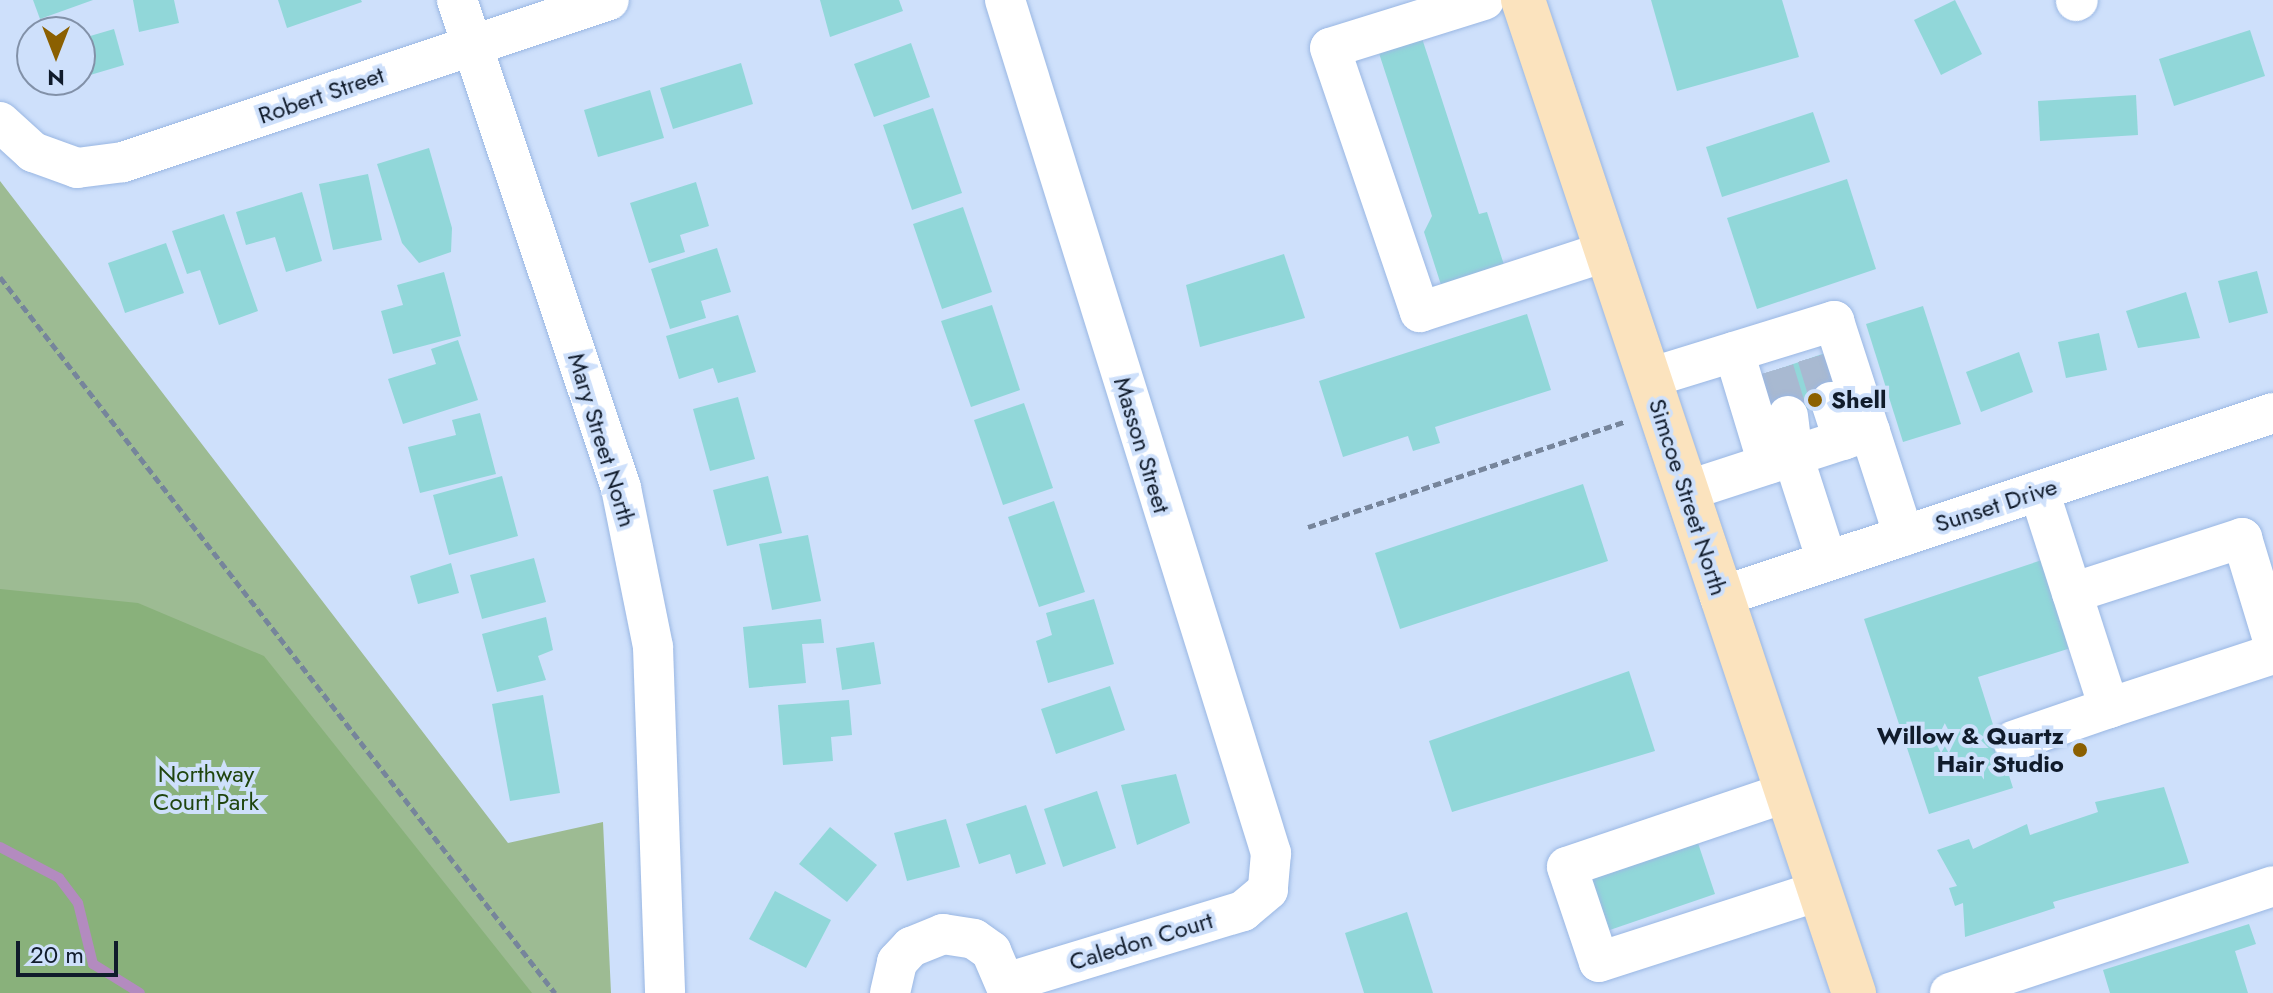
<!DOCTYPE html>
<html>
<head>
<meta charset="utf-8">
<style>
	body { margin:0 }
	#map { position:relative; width:2273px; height:993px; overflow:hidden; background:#cee0fb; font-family:Jost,sans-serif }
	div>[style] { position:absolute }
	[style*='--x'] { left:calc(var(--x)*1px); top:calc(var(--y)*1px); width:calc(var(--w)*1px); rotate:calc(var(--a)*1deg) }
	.green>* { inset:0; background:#9dbb93 }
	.forest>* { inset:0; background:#89b17b }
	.stream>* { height:10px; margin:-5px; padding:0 5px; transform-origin:5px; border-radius:5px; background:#b38bbf }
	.building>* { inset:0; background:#91d7d9 }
	.minor-tunnel>* { height:40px; margin-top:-20px; transform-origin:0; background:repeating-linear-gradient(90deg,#a8b9d1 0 40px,transparent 0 60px) }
	.path>* { height:5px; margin-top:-2.5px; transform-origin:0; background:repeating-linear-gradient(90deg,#76859b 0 8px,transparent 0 12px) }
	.roads { filter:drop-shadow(0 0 2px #9ab7e3) drop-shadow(0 0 2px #9ab7e3) }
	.minor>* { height:40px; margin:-20px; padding:0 20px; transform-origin:20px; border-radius:20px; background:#fff }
	.major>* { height:44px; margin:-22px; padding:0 22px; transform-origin:22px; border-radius:22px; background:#fbe3be }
	.dots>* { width:22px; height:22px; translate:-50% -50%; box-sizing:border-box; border:4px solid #cee0fb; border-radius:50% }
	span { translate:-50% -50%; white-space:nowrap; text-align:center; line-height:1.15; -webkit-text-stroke:8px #cee0fb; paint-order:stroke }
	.street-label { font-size:24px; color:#101b2b }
	.poi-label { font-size:24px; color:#101b2b; font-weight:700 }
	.left { translate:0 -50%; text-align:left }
	.right { translate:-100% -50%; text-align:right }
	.park-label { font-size:24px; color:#1f450e }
	.north { position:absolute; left:16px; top:16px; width:80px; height:80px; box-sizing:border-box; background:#cee0fb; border:2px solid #8291a8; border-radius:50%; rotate:180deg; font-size:22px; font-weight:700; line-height:32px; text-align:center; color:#101b2b }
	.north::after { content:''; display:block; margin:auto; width:28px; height:36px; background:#8b6001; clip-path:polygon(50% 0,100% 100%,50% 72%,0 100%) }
	.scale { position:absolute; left:16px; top:941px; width:102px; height:36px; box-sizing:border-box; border:4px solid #101b2b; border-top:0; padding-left:10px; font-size:24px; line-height:28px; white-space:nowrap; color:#101b2b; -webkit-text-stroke:6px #cee0fb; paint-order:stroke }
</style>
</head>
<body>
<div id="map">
	<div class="green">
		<i style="clip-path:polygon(0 181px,508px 843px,603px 822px,611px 993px,0 993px)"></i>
	</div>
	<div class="forest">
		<i style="clip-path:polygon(0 589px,138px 603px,264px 656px,532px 993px,0 993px)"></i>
	</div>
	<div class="stream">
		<i style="--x:0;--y:847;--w:67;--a:27.7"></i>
		<i style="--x:59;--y:878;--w:31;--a:53"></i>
		<i style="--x:78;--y:903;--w:63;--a:76.2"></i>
		<i style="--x:93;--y:964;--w:55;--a:31.7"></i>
	</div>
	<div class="building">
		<i style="clip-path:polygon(33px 0,93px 0,40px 19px)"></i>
		<i style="clip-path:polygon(133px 0,174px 0,179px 23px,139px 32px)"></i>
		<i style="clip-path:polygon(278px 0,361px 0,362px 2px,287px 28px)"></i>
		<i style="clip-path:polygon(820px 0,899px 0,903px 11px,830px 37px)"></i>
		<i style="clip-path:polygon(1651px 0,1782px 0,1799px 57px,1677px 91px)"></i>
		<i style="clip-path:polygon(1955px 0,1982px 54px,1941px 75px,1914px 20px)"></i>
		<i style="clip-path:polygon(114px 29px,124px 65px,80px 78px,80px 39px)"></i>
		<i style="clip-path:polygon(1419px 29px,1479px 214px,1487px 212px,1506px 271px,1443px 291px,1424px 232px,1432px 216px,1376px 44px)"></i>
		<i style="clip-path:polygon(2250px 30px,2265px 76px,2174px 106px,2159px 59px)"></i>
		<i style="clip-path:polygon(911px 43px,930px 97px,874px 117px,854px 64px)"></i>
		<i style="clip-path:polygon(741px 63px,753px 104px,673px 129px,660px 88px)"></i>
		<i style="clip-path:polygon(650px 90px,664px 138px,598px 157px,584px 110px)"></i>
		<i style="clip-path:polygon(2136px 95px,2138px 135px,2040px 141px,2038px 101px)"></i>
		<i style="clip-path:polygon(933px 108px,962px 193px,912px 210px,883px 125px)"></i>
		<i style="clip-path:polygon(1813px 112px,1830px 162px,1722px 197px,1706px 147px)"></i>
		<i style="clip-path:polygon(429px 148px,452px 228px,451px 252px,419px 263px,402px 243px,377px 164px)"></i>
		<i style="clip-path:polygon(368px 174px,382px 240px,333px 250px,319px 184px)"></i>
		<i style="clip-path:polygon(1847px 179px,1876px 269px,1757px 309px,1727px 218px)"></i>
		<i style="clip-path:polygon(696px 182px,709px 226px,680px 235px,685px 252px,649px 263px,630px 203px)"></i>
		<i style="clip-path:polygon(302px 192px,322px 261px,286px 272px,275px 237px,246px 245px,236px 212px)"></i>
		<i style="clip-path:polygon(963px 207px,992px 292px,942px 309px,913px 224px)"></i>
		<i style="clip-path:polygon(224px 214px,258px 311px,219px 325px,200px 270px,187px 274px,172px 231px)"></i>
		<i style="clip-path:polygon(166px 243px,184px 293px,125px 313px,108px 263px)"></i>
		<i style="clip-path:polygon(717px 248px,731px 292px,701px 301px,706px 318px,670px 329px,651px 269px)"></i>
		<i style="clip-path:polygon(1284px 254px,1305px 318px,1200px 347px,1186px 285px)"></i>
		<i style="clip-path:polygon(2257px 271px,2268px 313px,2229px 323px,2218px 281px)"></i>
		<i style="clip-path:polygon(444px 272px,461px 336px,393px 354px,381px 311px,403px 305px,397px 285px)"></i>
		<i style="clip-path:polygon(2186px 292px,2200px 338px,2138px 348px,2126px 311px)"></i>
		<i style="clip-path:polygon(992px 305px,1020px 390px,971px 407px,941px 321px)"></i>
		<i style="clip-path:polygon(1923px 306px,1961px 424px,1903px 442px,1866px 324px)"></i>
		<i style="clip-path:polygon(1527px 314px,1551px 390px,1435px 427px,1440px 443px,1413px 451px,1408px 436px,1343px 457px,1319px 381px)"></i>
		<i style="clip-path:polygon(738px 315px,756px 372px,718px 383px,713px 368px,679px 379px,666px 336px)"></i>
		<i style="clip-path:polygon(2099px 333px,2107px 370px,2066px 378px,2058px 342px)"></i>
		<i style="clip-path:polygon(458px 340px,478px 400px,403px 424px,388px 379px,436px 364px,431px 349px)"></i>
		<i style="clip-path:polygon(1828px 352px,1844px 398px,1773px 421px,1758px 376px)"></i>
		<i style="clip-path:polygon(2019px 352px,2033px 392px,1981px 412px,1966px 372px)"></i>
		<i style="clip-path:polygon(738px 397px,755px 459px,710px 471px,693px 409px)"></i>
		<i style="clip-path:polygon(1024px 403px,1053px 488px,1003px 505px,974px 420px)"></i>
		<i style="clip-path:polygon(480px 413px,496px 474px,420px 493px,408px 447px,456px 435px,452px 420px)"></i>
		<i style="clip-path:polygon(502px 476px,518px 536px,449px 555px,433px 495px)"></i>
		<i style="clip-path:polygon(768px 476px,782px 533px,727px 546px,713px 490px)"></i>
		<i style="clip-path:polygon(1583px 484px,1608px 561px,1400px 629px,1375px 553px)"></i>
		<i style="clip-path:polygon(1054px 501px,1085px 592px,1039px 607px,1008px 517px)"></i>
		<i style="clip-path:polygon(808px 535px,821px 601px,772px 610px,759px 544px)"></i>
		<i style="clip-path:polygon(534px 558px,546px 602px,482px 619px,470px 575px)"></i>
		<i style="clip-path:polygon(2045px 559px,2074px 647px,1978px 677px,2013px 788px,1929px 814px,1864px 619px)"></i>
		<i style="clip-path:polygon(451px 563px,459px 593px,418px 604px,410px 576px)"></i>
		<i style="clip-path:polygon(1094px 599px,1114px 664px,1048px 683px,1036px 641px,1052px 635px,1046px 613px)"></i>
		<i style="clip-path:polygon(546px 617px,553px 650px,538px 656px,546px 680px,497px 692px,482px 634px)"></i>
		<i style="clip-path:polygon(821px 619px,824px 643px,802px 644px,806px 683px,749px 688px,743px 627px)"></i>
		<i style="clip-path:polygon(874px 642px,881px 684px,842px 690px,836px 648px)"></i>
		<i style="clip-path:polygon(1629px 671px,1655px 751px,1452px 812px,1429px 741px)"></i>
		<i style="clip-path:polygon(1110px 686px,1125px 730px,1056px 754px,1041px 709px)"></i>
		<i style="clip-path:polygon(543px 695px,560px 793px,510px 801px,492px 704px)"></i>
		<i style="clip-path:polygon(849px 700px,852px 735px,831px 737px,833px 761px,783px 765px,778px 705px)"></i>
		<i style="clip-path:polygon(1176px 774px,1190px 823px,1137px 845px,1121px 785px)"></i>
		<i style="clip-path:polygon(2164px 787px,2189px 863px,2053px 902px,2055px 908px,1965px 937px,1963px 903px,1955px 906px,1949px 888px,1957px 886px,1937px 850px,1969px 839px,1973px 849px,2027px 824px,2030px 835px,2098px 812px,2095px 802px)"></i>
		<i style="clip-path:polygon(1097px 791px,1116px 848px,1063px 867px,1044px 809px)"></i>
		<i style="clip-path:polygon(1026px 805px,1046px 864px,1016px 874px,1010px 854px,979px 864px,966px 824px)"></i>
		<i style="clip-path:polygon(946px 819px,960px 867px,907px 881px,894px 833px)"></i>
		<i style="clip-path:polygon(830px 827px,877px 865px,847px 902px,799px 864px)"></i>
		<i style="clip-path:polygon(1698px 843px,1715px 894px,1601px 933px,1584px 882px)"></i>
		<i style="clip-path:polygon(775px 891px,831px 920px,806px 968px,749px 939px)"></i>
		<i style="clip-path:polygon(1407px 912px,1433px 993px,1364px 993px,1345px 933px)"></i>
		<i style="clip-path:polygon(2249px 924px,2256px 944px,2235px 951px,2248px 993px,2110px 993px,2103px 970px)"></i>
	</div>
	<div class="minor-tunnel">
		<i style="--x:1817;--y:356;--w:48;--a:73.1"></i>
		<i style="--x:1774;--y:370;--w:48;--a:73.1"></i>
	</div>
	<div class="path">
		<i style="--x:0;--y:277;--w:906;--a:52.22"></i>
		<i style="--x:1308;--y:527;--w:333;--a:-18.4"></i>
	</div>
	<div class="roads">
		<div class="minor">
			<i style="--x:457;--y:0;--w:515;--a:71.42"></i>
			<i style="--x:621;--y:488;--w:162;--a:78.6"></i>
			<i style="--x:653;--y:647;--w:346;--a:88"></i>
			<i style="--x:1005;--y:0;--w:894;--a:72.68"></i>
			<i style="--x:1271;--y:853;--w:37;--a:95"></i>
			<i style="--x:1268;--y:890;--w:33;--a:140"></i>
			<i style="--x:1243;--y:911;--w:245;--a:163.1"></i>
			<i style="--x:1484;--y:0;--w:161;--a:162.7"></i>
			<i style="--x:1330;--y:48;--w:279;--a:71.2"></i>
			<i style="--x:1420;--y:312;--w:198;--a:-18"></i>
			<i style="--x:2076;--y:1;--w:2;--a:-27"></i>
			<i style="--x:0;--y:122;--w:45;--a:42.3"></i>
			<i style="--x:33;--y:152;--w:47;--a:20"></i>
			<i style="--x:77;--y:168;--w:46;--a:-7.4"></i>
			<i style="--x:123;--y:162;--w:512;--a:-18.43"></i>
			<i style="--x:1734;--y:352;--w:117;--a:73.1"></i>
			<i style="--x:1649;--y:378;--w:194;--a:-17.1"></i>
			<i style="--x:1834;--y:321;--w:226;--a:72"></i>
			<i style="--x:1831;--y:402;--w:40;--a:72"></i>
			<i style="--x:1788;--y:416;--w:40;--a:82.9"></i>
			<i style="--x:1793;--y:456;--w:81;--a:-18"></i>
			<i style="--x:1686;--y:491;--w:113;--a:-18.1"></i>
			<i style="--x:1793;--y:456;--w:110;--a:72.1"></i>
			<i style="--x:2039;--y:491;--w:228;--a:72.1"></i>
			<i style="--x:2109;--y:708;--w:173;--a:-18.2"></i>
			<i style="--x:2072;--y:593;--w:179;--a:-17.9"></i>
			<i style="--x:2242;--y:538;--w:107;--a:73.1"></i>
			<i style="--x:1720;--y:597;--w:583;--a:-18.4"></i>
			<i style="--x:2013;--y:741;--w:102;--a:-19"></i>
			<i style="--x:1785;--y:793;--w:230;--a:161.3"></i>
			<i style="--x:1567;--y:867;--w:100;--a:71.4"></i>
			<i style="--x:1599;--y:962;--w:231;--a:-17.9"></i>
			<i style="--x:890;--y:993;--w:32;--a:-77"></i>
			<i style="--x:897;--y:962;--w:21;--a:-47"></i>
			<i style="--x:911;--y:947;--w:35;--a:-22"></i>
			<i style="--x:943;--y:934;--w:31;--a:9"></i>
			<i style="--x:974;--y:939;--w:21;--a:35"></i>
			<i style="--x:991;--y:951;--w:46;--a:66.8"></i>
			<i style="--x:1950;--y:993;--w:340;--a:-18.3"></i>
		</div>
		<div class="major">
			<i style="--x:1523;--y:0;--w:1047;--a:71.57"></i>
		</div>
	</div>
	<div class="dots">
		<i style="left:1815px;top:400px;background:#8b6001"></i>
		<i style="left:2080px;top:750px;background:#8b6001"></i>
	</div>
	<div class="street-label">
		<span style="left:321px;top:95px;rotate:-19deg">Robert Street</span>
		<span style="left:602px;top:440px;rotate:73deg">Mary Street North</span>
		<span style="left:1142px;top:445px;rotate:73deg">Masson Street</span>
		<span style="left:1688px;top:497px;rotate:72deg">Simcoe Street North</span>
		<span style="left:1996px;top:505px;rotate:-18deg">Sunset Drive</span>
		<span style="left:1141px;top:941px;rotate:-17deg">Caledon Court</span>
	</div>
	<div class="poi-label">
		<span class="left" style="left:1831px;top:400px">Shell</span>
		<span class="right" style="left:2064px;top:750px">Willow &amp; Quartz<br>Hair Studio</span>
	</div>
	<div class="park-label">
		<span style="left:206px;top:788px">Northway<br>Court Park</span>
	</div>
	<div class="north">N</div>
	<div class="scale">20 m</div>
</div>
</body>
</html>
